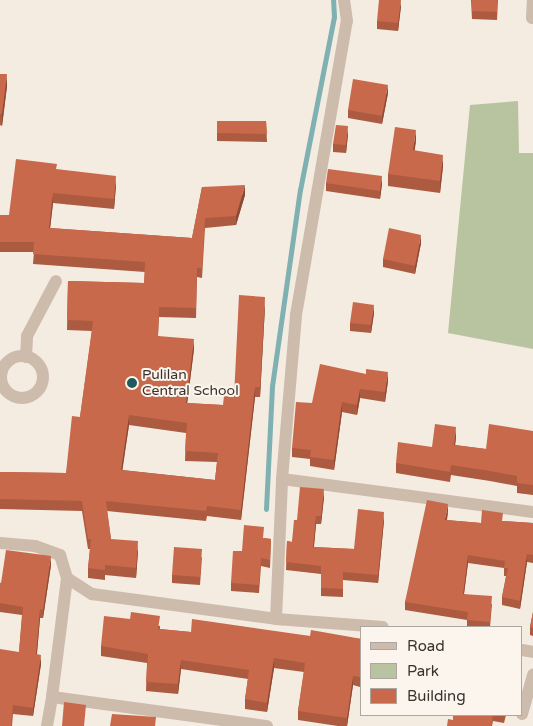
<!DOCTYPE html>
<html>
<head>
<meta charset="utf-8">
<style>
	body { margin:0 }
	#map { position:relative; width:533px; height:726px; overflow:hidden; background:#f4ebe1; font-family:"Varela Round",sans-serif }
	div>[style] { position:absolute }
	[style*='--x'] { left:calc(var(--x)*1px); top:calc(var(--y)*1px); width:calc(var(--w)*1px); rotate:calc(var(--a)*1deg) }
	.green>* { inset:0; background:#b8c4a0 }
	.stream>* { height:5px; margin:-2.5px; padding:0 2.5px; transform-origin:2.5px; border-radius:2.5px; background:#7fb0b2 }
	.minor>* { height:12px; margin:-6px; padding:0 6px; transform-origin:6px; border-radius:6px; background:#cdbbac }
	.minor>.ring { margin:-6px; padding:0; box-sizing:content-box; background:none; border:12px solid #cdbbac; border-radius:50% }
	.wall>* { inset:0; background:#ac5a40 }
	.shaded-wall>* { inset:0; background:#8c4a34 }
	.building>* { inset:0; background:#c8694b }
	.dots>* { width:14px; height:14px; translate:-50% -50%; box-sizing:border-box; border:2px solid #fbf5ee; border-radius:50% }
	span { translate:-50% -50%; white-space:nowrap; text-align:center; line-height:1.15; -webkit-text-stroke:4px #fbf5ee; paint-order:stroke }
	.poi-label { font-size:14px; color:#3b302b }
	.left { translate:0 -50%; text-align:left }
	.legend { position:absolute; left:360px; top:626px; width:162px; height:90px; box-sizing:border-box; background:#fbf5ee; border:1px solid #aea6a0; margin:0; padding:6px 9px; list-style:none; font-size:15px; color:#3b302b }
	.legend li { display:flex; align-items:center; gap:10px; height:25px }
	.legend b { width:25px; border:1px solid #aea6a0 }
</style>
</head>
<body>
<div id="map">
	<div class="green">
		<i style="clip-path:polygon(518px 101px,519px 153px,533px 153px,533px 349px,448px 333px,470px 105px)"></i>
	</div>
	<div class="stream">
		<i style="--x:266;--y:509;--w:123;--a:-87.2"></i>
		<i style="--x:272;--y:386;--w:198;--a:-81.9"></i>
		<i style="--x:300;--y:190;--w:176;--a:-78.9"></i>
		<i style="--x:334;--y:17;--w:17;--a:-93"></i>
	</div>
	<div class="minor">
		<i style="--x:532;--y:18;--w:18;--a:-87"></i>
		<i class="ring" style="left:1px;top:356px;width:30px;height:30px"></i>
		<i style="--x:26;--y:357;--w:21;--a:-87"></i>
		<i style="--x:27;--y:336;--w:62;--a:-62.2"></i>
		<i style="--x:282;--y:479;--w:253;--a:7.5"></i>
		<i style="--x:0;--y:543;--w:35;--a:5"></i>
		<i style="--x:35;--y:546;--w:27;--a:20"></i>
		<i style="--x:60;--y:555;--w:24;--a:73"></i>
		<i style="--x:67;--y:578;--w:30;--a:33"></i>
		<i style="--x:92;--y:594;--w:186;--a:7.7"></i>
		<i style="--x:276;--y:619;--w:107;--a:4.3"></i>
		<i style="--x:276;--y:619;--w:140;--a:-87.5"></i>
		<i style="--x:282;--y:479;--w:165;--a:-85.1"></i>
		<i style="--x:296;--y:315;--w:298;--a:-80.2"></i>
		<i style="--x:347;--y:21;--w:21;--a:-98"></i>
		<i style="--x:522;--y:650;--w:11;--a:10"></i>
		<i style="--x:52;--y:697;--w:120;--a:-82.8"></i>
		<i style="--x:522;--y:714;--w:41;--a:-74.2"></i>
		<i style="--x:47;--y:726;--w:29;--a:-80"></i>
		<i style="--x:52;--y:697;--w:217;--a:7.7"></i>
	</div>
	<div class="wall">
		<i style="clip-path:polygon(471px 0,498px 0,497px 20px,472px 19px)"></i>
		<i style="clip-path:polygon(401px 6px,398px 31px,377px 29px,377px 21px)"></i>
		<i style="clip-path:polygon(0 74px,7px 86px,2px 126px,0 125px)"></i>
		<i style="clip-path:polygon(388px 93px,382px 124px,348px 118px,348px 110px)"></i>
		<i style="clip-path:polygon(217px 121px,266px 121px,267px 142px,217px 141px)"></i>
		<i style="clip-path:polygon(348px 134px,346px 153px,333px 152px,333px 144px)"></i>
		<i style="clip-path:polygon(416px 141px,414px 150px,443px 166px,440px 193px,388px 186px,388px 174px)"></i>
		<i style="clip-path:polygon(evenodd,57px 170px,116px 185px,114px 209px,53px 203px,50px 228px,192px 238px,202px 187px,245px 195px,236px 225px,205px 228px,202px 278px,197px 277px,196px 318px,159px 317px,158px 336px,194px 349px,187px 403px,223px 405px,234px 397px,265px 306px,260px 397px,255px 397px,241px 520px,207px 516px,206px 521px,107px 511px,111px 539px,138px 551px,136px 578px,105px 575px,105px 580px,88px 578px,88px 568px,90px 549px,88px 549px,82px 511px,0 509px,0 472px,66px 473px,80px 417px,92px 331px,67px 330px,68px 281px,144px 283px,145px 272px,33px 264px,34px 252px,0 252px,0 215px,9px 215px,57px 170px,129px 425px,186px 433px,185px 461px,217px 462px,215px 480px,122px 470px,129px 425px)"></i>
		<i style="clip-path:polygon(326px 183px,382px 184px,380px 199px,326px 191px)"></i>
		<i style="clip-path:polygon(421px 243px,415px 274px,383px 267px,383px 259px)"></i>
		<i style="clip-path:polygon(374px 313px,371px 333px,350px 331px,350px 323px)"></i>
		<i style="clip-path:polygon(388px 381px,385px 402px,360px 398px,357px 415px,342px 412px,334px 470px,310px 466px,310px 459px,292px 457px,292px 448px,312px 403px)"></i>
		<i style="clip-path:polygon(533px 431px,533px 495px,517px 493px,517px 486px,490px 481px,451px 475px,450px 482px,396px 473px,396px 463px,456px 437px,455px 445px,486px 449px)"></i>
		<i style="clip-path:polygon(324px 497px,321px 524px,316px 524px,314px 547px,354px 549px,384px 520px,378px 583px,343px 580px,343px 597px,321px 596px,321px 574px,286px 570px,287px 541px,292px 542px,297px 520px)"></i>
		<i style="clip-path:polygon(448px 512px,447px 520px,481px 523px,503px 521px,533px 523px,533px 563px,527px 562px,520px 609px,502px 605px,502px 597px,506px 576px,504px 576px,504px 568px,468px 563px,464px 594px,492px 604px,490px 627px,467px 627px,467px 620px,405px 610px,405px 602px)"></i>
		<i style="clip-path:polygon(264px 538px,271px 539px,270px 568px,261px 566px,259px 593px,231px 591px,231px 583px,242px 551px)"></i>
		<i style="clip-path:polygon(202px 557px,200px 585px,172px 583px,172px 575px)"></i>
		<i style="clip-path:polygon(51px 565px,43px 618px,40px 618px,37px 654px,41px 664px,33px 716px,13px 714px,12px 726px,0 726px,19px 652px,22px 615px,0 612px,0 583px)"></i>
		<i style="clip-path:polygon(533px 612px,533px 636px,530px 635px,530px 627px)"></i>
		<i style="clip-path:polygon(130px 619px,160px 626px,160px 629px,191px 632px,310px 636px,362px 639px,360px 687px,353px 685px,347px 726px,338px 726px,298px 720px,298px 711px,304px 672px,274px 668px,267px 712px,245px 709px,245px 699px,248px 679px,181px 669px,178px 694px,146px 691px,147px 663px,101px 656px,101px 646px)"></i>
		<i style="clip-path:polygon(453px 715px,506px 715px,504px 723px,493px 721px,492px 726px,447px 726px,453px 720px)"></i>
	</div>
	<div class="shaded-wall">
		<i style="clip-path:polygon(401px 0,401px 6px,398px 31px,398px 23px)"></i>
		<i style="clip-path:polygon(7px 74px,7px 86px,2px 126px,2px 114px)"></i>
		<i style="clip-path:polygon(388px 85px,388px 93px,382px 124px,382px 116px)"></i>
		<i style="clip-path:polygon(348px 126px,348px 134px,346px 153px,346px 145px)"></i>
		<i style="clip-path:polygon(416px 130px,416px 141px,413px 162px,413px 150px)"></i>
		<i style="clip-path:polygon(443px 155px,443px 166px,440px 193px,440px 181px)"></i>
		<i style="clip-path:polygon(116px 176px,116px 185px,114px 209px,114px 199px)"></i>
		<i style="clip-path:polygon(382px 176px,382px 184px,380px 199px,380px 191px)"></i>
		<i style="clip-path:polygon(245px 185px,245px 195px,236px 225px,236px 216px)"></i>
		<i style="clip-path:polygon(53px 193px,53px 203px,49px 238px,49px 228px)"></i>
		<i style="clip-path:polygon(421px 235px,421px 243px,415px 274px,415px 266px)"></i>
		<i style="clip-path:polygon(265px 297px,265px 306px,260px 397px,260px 387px)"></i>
		<i style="clip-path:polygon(374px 305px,374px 313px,371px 333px,371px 325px)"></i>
		<i style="clip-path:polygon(194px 339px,194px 349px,186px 413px,186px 403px)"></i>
		<i style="clip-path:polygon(388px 372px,388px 381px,385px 402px,385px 392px)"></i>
		<i style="clip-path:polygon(255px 387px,255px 397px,241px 520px,241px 510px)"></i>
		<i style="clip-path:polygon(360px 389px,360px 398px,357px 415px,357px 405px)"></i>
		<i style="clip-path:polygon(342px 402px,342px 412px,334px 470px,334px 460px)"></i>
		<i style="clip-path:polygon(129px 415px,129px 425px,121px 480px,121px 470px)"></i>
		<i style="clip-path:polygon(456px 427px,456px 437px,454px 455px,454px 445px)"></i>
		<i style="clip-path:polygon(324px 489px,324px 497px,321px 524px,321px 516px)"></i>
		<i style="clip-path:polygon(448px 504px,448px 512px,445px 528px,445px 520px)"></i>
		<i style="clip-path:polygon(384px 512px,384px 520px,378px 583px,378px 575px)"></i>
		<i style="clip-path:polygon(316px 516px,316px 524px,313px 555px,313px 547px)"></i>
		<i style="clip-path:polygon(138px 541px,138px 551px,136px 578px,136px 568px)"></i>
		<i style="clip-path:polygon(527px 554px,527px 562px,520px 609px,520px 601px)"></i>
		<i style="clip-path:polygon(468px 555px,468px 563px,463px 601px,463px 594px)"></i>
		<i style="clip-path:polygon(51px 556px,51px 565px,43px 618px,43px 610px)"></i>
		<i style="clip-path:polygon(40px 609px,40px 618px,36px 663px,36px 654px)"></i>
		<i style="clip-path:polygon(41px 655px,41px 664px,33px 716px,33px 708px)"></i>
		<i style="clip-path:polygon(274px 658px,274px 668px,267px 712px,267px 703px)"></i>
		<i style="clip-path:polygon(181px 660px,181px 669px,178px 694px,178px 684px)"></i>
		<i style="clip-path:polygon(362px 668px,362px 678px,360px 687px,360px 677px)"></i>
		<i style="clip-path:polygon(353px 676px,353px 685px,347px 726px,347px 718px)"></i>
	</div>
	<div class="building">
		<i style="clip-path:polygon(379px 0,401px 0,398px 23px,377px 21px)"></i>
		<i style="clip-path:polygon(472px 0,497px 0,497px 12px,472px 11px)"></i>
		<i style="clip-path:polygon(0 74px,7px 74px,2px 114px,0 114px)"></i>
		<i style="clip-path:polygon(353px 79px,388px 85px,382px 116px,348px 110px)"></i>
		<i style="clip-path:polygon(217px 121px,266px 121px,267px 134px,217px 133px)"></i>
		<i style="clip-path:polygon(336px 125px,348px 126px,346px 145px,333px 144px)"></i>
		<i style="clip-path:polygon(395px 127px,416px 130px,413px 150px,443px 155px,440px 181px,388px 174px)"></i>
		<i style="clip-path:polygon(evenodd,16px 159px,57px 164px,56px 169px,116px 176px,114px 199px,53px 193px,49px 228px,192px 238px,202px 187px,245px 185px,236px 216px,205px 218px,202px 268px,197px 268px,196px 308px,159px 307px,158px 336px,194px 339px,186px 403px,223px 405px,224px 396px,234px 397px,239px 295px,265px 297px,260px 387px,255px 387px,241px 510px,207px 506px,206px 511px,106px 501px,111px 539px,138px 541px,136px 568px,105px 565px,105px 570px,88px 568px,91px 539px,88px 539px,82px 501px,0 499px,0 472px,66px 473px,72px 416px,80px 417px,93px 321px,67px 320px,68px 281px,144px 283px,145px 262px,33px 254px,34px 242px,0 242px,0 215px,9px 215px,16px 159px,129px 415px,187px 423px,185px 451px,218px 453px,215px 480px,121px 470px,129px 415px)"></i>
		<i style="clip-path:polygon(328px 169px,382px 176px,380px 191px,326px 183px)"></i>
		<i style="clip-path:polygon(389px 228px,421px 235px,415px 266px,383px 259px)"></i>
		<i style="clip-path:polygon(353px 302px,374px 305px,371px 325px,350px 323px)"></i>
		<i style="clip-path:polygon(320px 364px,366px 374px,366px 369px,388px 372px,385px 392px,360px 389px,357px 405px,342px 402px,334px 460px,310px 457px,311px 450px,292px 448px,296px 402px,312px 403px)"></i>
		<i style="clip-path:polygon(435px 424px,456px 427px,454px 445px,486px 449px,489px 424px,533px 431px,533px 485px,517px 483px,517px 476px,490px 471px,451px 465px,450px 472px,396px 463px,398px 442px,432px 447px)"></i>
		<i style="clip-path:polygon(300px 487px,324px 489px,321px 516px,316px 516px,313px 547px,354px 549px,358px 509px,384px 512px,378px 575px,343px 572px,343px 589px,321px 588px,321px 566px,286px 562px,287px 541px,292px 542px,294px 520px,297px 520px)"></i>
		<i style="clip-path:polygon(427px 500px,448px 504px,445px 520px,481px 523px,482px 510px,503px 513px,502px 521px,533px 523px,533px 555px,527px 554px,520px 601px,502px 597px,508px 568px,504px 568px,505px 561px,468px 555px,463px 594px,492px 596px,490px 622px,467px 620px,468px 612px,405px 602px)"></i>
		<i style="clip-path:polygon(244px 525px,264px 527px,263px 538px,271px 539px,270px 560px,261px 558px,259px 585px,231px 583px,233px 551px,242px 551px)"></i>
		<i style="clip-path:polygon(174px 547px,202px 549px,200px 577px,172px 575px)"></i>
		<i style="clip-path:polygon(6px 550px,51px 556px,43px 610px,40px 609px,36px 654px,41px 655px,33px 708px,13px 705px,11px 726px,0 726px,0 649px,19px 652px,23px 607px,0 603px,0 583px,1px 583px)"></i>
		<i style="clip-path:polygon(131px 612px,160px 616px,158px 629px,191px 632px,192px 619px,310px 636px,311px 630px,362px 639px,362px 668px,360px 677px,353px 676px,347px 718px,298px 711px,305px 663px,274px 658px,267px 703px,245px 699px,249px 670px,181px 660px,178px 684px,146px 682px,148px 654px,101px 646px,104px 616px,130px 619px)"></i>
		<i style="clip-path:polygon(533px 612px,533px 628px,530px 627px)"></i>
		<i style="clip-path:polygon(64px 702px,86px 705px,84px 726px,62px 726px)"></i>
		<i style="clip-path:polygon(112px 714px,156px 717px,155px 726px,110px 726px)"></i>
		<i style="clip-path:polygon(453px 715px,493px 715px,491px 726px,447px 726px,448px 719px,453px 720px)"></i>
	</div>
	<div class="dots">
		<i style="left:132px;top:383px;background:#1f5a5e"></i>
	</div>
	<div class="poi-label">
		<span class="left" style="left:142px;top:383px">Pulilan<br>Central School</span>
	</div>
	<ul class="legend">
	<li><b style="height:6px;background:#cdbbac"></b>Road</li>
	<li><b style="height:14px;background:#b8c4a0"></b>Park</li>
	<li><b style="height:14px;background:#c8694b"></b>Building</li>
	</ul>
</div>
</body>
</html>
